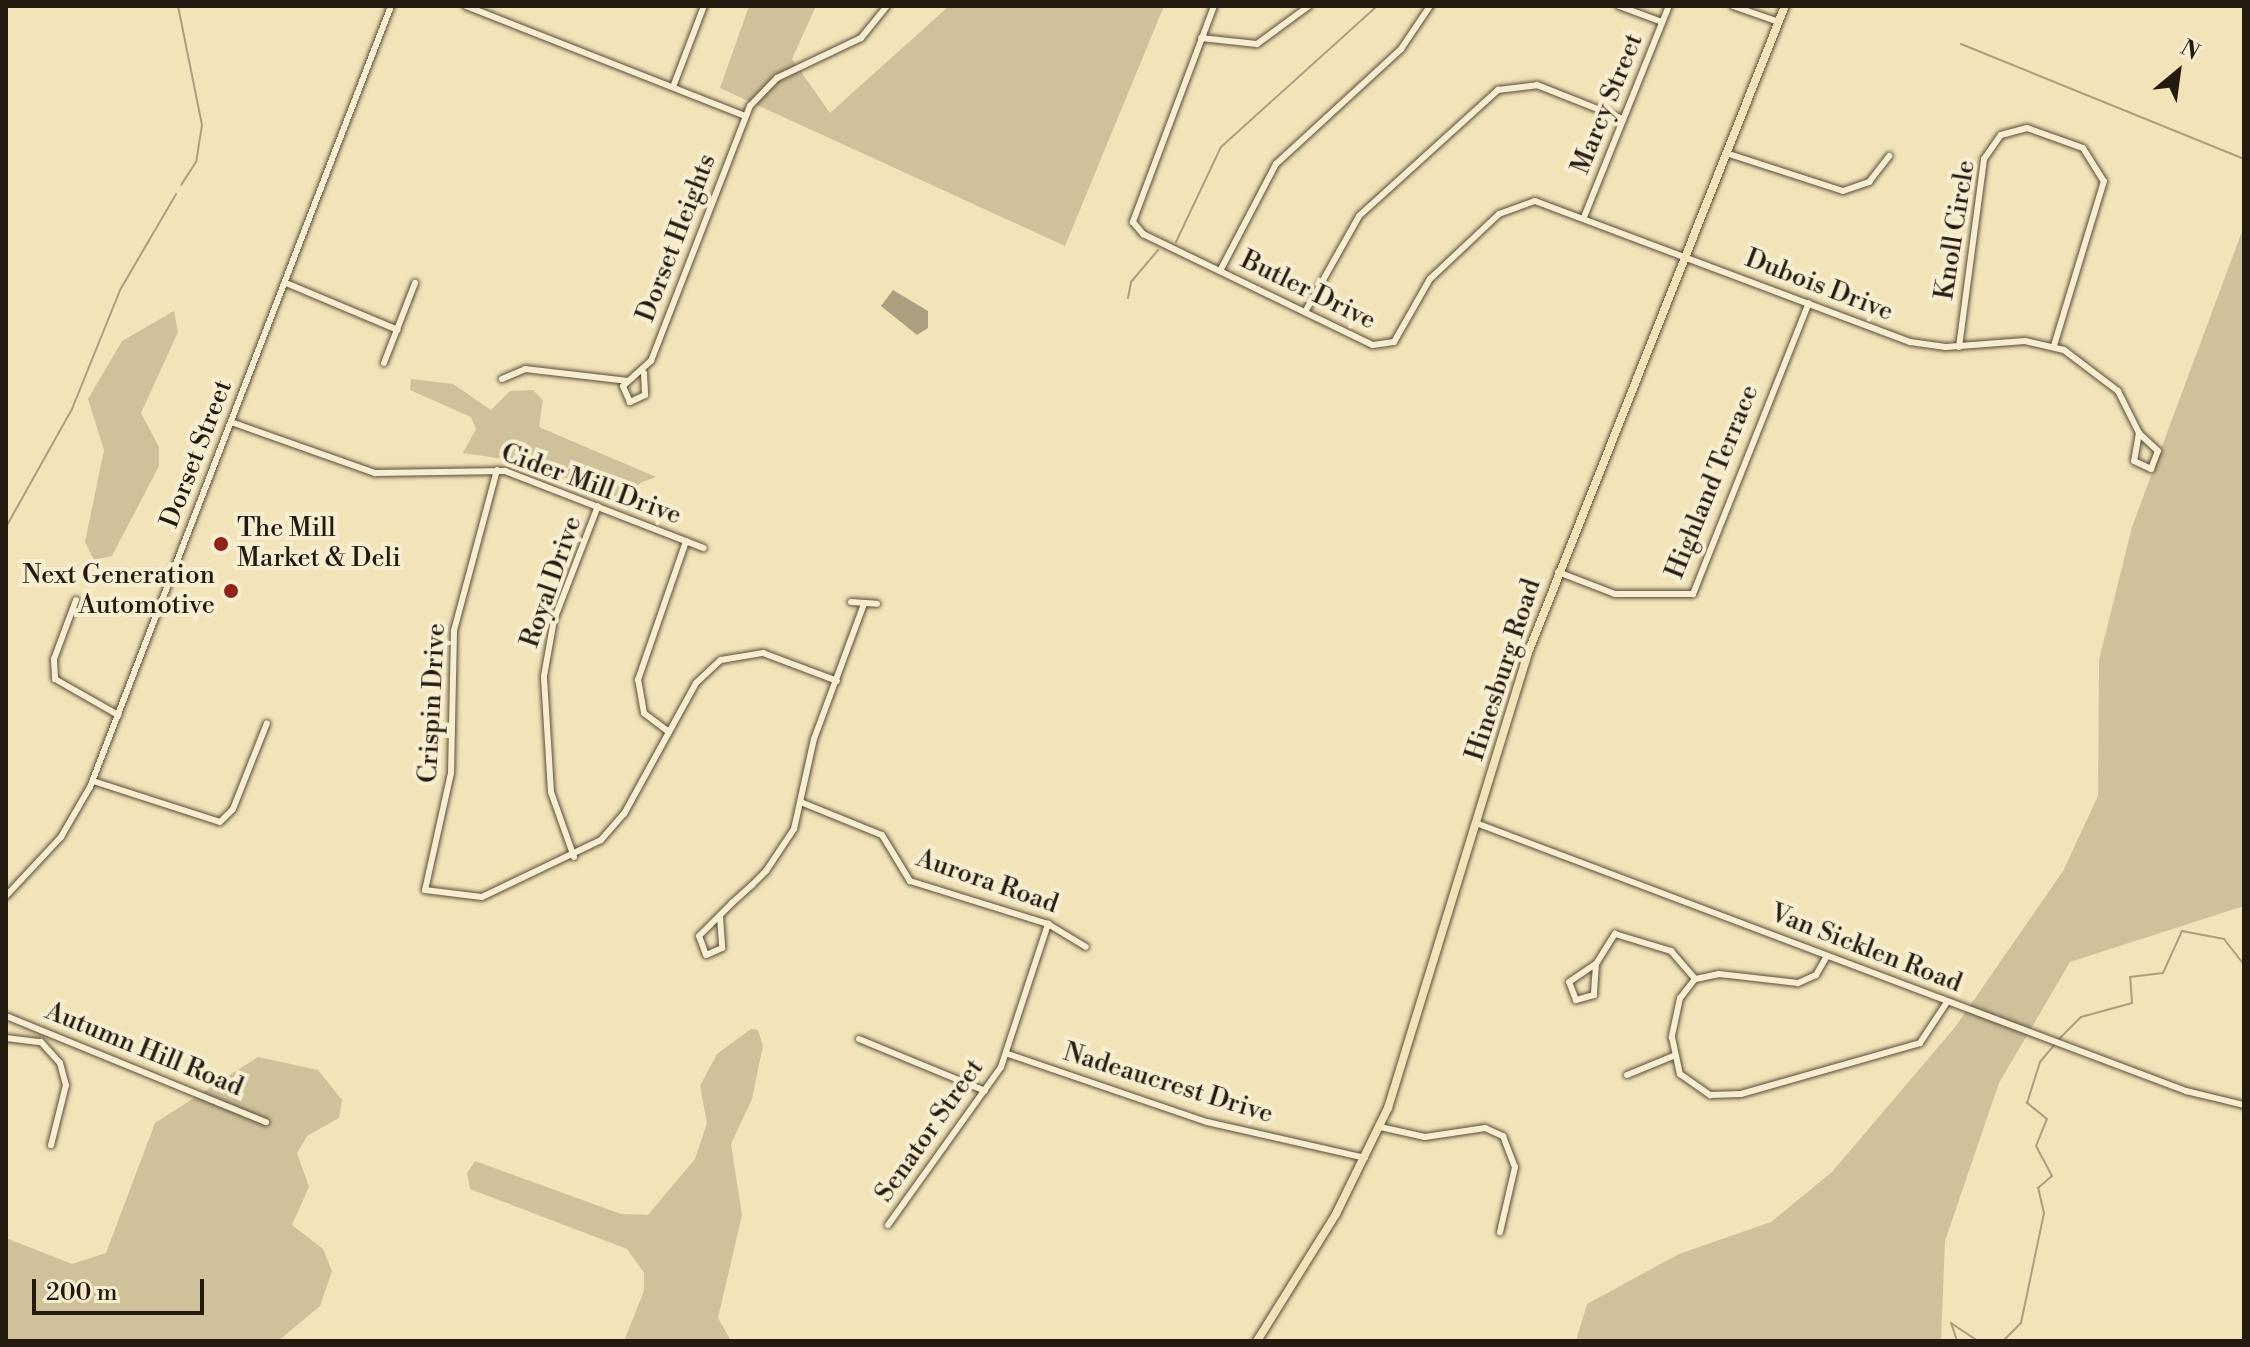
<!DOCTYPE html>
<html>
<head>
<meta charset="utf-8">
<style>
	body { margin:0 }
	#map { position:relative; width:2250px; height:1347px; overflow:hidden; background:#f2e4b8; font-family:"Libre Bodoni",serif }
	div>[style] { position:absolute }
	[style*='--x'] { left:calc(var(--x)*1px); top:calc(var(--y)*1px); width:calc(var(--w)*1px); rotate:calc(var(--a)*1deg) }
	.green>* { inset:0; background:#cfc29b }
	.water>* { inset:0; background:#ac9f7f }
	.stream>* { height:2px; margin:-1px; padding:0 1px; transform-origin:1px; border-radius:1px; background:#ac9f7f }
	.roads { filter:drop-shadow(0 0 2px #584c3a) drop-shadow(0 0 2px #584c3a) }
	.minor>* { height:6px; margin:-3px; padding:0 3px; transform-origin:3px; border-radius:3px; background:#f7edd1 }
	.major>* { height:8px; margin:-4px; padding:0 4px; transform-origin:4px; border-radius:4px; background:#f2e4b8 }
	.dots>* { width:22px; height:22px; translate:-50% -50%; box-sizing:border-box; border:4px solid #f7edd1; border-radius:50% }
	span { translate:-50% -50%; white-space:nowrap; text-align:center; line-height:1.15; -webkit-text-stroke:8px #f7edd1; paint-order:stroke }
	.street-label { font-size:26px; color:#241a10 }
	.poi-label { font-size:26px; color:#241a10 }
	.left { translate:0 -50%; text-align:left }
	.right { translate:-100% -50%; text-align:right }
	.frame { position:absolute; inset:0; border:8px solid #241a10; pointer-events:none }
	.north { position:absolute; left:2138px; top:32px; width:80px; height:80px; -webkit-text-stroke:6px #f7edd1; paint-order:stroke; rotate:29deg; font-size:22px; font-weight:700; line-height:32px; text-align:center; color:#241a10 }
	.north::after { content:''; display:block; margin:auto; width:28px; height:36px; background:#241a10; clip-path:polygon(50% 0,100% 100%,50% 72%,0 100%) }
	.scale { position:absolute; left:32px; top:1279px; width:172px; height:36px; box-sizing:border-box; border:4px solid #241a10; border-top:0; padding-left:10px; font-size:24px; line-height:28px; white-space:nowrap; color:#241a10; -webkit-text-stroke:6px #f7edd1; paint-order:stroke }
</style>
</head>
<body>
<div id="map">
	<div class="green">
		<i style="clip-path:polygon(749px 6px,816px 6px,792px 59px,830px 113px,949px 6px,1164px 6px,1065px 246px,720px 88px)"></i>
		<i style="clip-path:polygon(2244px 226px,2244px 906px,2070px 962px,1999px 1083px,1945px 1241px,1941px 1341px,1576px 1341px,1587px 1304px,1679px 1254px,1771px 1222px,1832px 1172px,1956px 1026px,2063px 871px,2098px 796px,2099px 660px,2132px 527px)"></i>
		<i style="clip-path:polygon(174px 311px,178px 332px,141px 413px,159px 447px,159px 466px,112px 556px,94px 560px,85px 542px,104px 450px,88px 399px,122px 341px)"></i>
		<i style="clip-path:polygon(411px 379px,453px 384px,491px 410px,510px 391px,533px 390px,543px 400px,539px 427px,656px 477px,640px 483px,622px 505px,517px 461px,463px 453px,476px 429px,471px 417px,410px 390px)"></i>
		<i style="clip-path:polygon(751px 1029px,758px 1030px,763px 1046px,752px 1099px,731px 1144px,742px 1215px,718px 1318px,731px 1341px,624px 1341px,644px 1291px,644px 1273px,627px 1249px,470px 1189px,467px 1173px,475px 1161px,621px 1214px,648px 1215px,695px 1159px,707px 1123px,700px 1086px,717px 1054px)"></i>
		<i style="clip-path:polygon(258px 1057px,318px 1070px,342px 1100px,339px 1118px,307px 1136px,297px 1153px,309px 1187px,292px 1225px,323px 1249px,332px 1271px,320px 1306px,278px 1341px,6px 1341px,6px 1238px,72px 1264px,106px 1253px,155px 1123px)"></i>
	</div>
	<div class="water">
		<i style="clip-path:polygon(893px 290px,928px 311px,928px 328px,917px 335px,881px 306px)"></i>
	</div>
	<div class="stream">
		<i style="--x:178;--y:6;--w:121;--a:78.6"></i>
		<i style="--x:202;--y:125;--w:37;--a:99"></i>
		<i style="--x:196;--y:162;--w:27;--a:123"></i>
		<i style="--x:1961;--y:44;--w:305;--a:22.1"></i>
		<i style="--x:1176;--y:242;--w:105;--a:-64.7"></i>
		<i style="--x:1221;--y:147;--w:210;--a:-42.1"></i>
		<i style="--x:1128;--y:298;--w:16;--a:-79"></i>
		<i style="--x:1131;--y:282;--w:42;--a:-49.8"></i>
		<i style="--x:6;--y:527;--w:135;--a:-60.8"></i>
		<i style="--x:72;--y:409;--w:128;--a:-68"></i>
		<i style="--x:120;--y:290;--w:111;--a:-59.7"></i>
		<i style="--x:2059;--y:1039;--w:31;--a:-45"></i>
		<i style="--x:2081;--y:1017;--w:53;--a:-15.4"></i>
		<i style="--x:2132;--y:1003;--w:26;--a:-94"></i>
		<i style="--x:2130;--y:977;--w:33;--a:-7"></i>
		<i style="--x:2163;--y:973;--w:46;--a:-65.7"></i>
		<i style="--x:2182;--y:931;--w:43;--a:10.8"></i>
		<i style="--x:2224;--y:939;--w:33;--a:52"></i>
		<i style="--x:1957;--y:1341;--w:19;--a:-108"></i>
		<i style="--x:1951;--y:1323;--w:32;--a:34"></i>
		<i style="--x:2003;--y:1341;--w:25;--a:-45"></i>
		<i style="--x:2021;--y:1323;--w:112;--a:-78.2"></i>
		<i style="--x:2044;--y:1213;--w:26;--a:-103"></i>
		<i style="--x:2038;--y:1188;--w:18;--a:-41"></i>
		<i style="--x:2052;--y:1176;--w:34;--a:-118"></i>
		<i style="--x:2036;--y:1146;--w:29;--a:-68"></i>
		<i style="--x:2047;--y:1119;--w:26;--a:-141"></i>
		<i style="--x:2027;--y:1103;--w:43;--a:-72.4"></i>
		<i style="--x:2040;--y:1062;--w:23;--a:-50"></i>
	</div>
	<div class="roads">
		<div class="minor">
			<i style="--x:466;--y:6;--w:300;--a:21.5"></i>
			<i style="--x:1214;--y:6;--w:231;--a:110.6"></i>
			<i style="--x:1133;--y:222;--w:16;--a:50"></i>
			<i style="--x:1143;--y:234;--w:255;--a:25.8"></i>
			<i style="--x:1373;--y:345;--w:21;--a:-8"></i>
			<i style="--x:1394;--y:342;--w:73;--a:-60.3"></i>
			<i style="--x:1430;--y:279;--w:95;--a:-43.3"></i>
			<i style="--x:1499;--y:214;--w:38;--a:-20"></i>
			<i style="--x:1535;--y:201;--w:401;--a:20.6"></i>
			<i style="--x:1910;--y:342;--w:36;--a:8"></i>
			<i style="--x:1946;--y:347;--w:79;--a:-4.3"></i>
			<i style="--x:2025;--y:341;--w:40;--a:13"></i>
			<i style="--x:2064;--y:350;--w:68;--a:37.2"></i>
			<i style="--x:2118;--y:391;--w:47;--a:63.4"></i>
			<i style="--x:2139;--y:433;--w:28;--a:100"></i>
			<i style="--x:2134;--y:461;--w:19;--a:25"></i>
			<i style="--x:2151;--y:469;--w:19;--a:-69"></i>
			<i style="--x:2158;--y:451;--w:26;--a:-137"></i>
			<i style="--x:1619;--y:6;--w:46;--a:20.4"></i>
			<i style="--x:1733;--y:6;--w:49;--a:19.2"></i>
			<i style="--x:1201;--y:38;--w:56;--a:6.1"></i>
			<i style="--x:1257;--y:44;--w:64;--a:-36.2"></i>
			<i style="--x:673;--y:87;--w:87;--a:-69.1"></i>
			<i style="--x:1726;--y:153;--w:123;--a:18"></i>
			<i style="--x:1843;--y:191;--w:28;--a:-19"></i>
			<i style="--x:1869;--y:182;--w:33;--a:-52"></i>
			<i style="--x:1584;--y:217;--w:227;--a:-68.1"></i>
			<i style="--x:1220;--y:271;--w:121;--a:-62.4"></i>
			<i style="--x:1276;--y:164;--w:170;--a:-42.6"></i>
			<i style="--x:1401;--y:49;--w:52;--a:-56"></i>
			<i style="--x:286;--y:283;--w:121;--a:22.8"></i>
			<i style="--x:1305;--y:312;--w:110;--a:-60.6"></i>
			<i style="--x:1359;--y:216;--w:188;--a:-42.2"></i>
			<i style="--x:1498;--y:90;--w:39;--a:-7"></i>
			<i style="--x:1537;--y:85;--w:92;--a:21.6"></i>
			<i style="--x:1959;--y:347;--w:190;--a:-82.4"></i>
			<i style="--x:1984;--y:159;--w:29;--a:-55"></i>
			<i style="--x:2001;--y:135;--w:27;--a:-15"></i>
			<i style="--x:2027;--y:128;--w:59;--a:19.7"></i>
			<i style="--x:2083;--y:148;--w:39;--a:58"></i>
			<i style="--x:2104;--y:181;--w:172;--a:106.9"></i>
			<i style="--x:384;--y:363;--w:86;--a:-68.8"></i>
			<i style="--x:644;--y:373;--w:22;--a:87"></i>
			<i style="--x:645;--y:395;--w:17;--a:155"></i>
			<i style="--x:630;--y:402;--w:17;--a:-114"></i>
			<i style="--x:623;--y:386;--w:38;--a:-42"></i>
			<i style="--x:651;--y:361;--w:274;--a:-68.8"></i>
			<i style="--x:750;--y:106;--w:39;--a:-46"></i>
			<i style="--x:777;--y:78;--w:93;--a:-25.5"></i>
			<i style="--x:861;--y:38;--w:41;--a:-50.9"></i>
			<i style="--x:502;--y:379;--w:25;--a:-23"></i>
			<i style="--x:525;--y:369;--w:104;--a:6.6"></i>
			<i style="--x:231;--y:422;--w:153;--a:19.5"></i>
			<i style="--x:375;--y:473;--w:130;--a:-0.9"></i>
			<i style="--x:505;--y:471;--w:213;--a:21.2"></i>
			<i style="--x:497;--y:470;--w:167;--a:105"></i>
			<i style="--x:454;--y:631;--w:142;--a:91.2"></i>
			<i style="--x:451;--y:773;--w:120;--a:102.5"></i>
			<i style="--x:425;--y:890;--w:57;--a:7"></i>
			<i style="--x:482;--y:897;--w:132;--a:-25.6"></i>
			<i style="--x:601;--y:840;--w:35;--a:-49"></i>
			<i style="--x:624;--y:814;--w:149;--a:-61.2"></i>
			<i style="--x:696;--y:683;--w:34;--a:-43"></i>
			<i style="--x:721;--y:660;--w:43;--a:-9.5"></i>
			<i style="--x:763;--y:653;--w:79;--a:20.7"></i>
			<i style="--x:1558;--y:572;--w:61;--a:21.1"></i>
			<i style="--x:1615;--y:594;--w:78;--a:0"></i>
			<i style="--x:1693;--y:594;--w:313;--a:-68.3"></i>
			<i style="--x:76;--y:600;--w:63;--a:110.4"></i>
			<i style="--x:54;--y:659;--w:20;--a:87"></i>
			<i style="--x:55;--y:679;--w:73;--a:29.7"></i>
			<i style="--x:851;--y:602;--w:26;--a:4"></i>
			<i style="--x:669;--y:732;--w:31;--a:-143"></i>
			<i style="--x:644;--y:713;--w:34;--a:-100"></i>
			<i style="--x:638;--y:680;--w:147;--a:-70.9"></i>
			<i style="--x:93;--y:781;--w:133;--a:17.9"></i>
			<i style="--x:220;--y:822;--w:18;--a:-45"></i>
			<i style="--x:233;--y:809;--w:92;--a:-68.4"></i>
			<i style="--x:803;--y:803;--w:85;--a:22.1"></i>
			<i style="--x:882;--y:835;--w:54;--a:58.7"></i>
			<i style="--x:910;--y:881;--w:145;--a:17.3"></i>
			<i style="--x:1048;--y:924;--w:44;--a:31.2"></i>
			<i style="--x:1476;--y:823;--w:759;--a:20.68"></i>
			<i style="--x:2186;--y:1091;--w:60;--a:13.6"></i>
			<i style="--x:574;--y:857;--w:69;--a:-109.5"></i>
			<i style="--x:551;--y:792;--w:116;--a:-93.5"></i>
			<i style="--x:544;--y:676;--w:57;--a:-79.9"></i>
			<i style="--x:554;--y:620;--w:122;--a:-68.9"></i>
			<i style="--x:6;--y:896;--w:81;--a:-47"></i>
			<i style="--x:61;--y:837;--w:58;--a:-59.9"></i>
			<i style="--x:90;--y:787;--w:837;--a:-68.92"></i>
			<i style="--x:720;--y:916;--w:32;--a:86"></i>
			<i style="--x:722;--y:948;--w:17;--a:156"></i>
			<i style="--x:706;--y:955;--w:20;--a:-110"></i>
			<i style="--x:699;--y:936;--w:47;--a:-45"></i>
			<i style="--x:732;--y:903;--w:27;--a:-42"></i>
			<i style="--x:752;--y:885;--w:20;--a:-45"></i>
			<i style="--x:766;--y:871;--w:50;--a:-56.3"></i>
			<i style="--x:794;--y:829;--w:92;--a:-77.5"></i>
			<i style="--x:814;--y:739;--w:144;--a:-69.7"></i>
			<i style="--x:1827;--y:956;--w:22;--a:120"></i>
			<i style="--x:1816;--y:975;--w:20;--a:156"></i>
			<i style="--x:1798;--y:983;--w:80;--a:-173.5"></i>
			<i style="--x:1719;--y:974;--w:25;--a:168"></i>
			<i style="--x:1695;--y:979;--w:24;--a:128"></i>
			<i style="--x:1680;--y:998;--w:40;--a:102"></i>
			<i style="--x:1672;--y:1037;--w:38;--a:78"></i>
			<i style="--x:1680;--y:1074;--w:37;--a:35"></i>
			<i style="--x:1710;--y:1095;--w:31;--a:-2"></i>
			<i style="--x:1741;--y:1094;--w:186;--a:-15.9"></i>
			<i style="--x:1920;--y:1043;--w:49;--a:-56.6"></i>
			<i style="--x:1596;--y:964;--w:31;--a:94"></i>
			<i style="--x:1594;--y:995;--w:19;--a:164"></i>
			<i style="--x:1576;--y:1000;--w:19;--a:-111"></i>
			<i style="--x:1569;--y:982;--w:32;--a:-34"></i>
			<i style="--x:1596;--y:964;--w:36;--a:-58"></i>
			<i style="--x:1615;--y:934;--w:59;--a:16.9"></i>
			<i style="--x:1671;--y:951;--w:37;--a:49"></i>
			<i style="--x:6;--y:1016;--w:281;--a:22.2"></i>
			<i style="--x:6;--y:1038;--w:35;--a:7"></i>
			<i style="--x:41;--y:1042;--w:28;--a:48"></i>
			<i style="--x:60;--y:1063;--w:23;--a:75"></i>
			<i style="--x:66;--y:1085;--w:62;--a:104"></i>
			<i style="--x:859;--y:1039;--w:136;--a:22.4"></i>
			<i style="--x:1008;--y:1054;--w:210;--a:18.9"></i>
			<i style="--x:1207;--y:1122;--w:162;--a:12.8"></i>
			<i style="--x:1627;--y:1075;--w:50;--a:-22.4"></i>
			<i style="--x:1380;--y:1127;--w:46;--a:12.5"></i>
			<i style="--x:1425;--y:1137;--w:61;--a:-8.5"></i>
			<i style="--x:1485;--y:1128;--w:20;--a:24"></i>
			<i style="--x:1503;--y:1136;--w:33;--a:69"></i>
			<i style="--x:1515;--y:1167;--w:67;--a:103"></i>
			<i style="--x:888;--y:1225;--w:194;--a:-54.4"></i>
			<i style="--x:1001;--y:1067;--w:151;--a:-71.8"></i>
		</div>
		<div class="major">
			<i style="--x:1257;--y:1341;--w:150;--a:-58.1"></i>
			<i style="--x:1336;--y:1214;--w:118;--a:-63.9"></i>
			<i style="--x:1388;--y:1108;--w:476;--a:-72.9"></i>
			<i style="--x:1528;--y:653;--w:696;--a:-68.34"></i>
		</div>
	</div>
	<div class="dots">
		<i style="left:221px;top:544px;background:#8f2418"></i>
		<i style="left:231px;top:591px;background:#8f2418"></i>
	</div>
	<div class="street-label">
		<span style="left:1608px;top:104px;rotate:-68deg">Marcy Street</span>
		<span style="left:1956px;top:230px;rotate:-81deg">Knoll Circle</span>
		<span style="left:677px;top:238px;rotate:-69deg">Dorset Heights</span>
		<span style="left:1819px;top:286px;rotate:21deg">Dubois Drive</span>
		<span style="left:1308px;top:291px;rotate:26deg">Butler Drive</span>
		<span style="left:197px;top:454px;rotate:-69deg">Dorset Street</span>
		<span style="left:1713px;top:482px;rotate:-68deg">Highland Terrace</span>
		<span style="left:591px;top:485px;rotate:20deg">Cider Mill Drive</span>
		<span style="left:552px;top:582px;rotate:-71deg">Royal Drive</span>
		<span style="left:1504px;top:670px;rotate:-72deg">Hinesburg Road</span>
		<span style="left:433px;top:703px;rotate:-87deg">Crispin Drive</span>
		<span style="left:987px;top:882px;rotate:19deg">Aurora Road</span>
		<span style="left:1866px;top:949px;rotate:21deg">Van Sicklen Road</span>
		<span style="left:144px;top:1050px;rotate:22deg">Autumn Hill Road</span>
		<span style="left:1168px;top:1084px;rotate:17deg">Nadeaucrest Drive</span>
		<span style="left:930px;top:1131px;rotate:-55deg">Senator Street</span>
	</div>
	<div class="poi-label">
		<span class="left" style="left:237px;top:544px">The Mill<br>Market &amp; Deli</span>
		<span class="right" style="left:215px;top:591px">Next Generation<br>Automotive</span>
	</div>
	<div class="frame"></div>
	<div class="north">N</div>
	<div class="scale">200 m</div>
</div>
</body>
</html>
